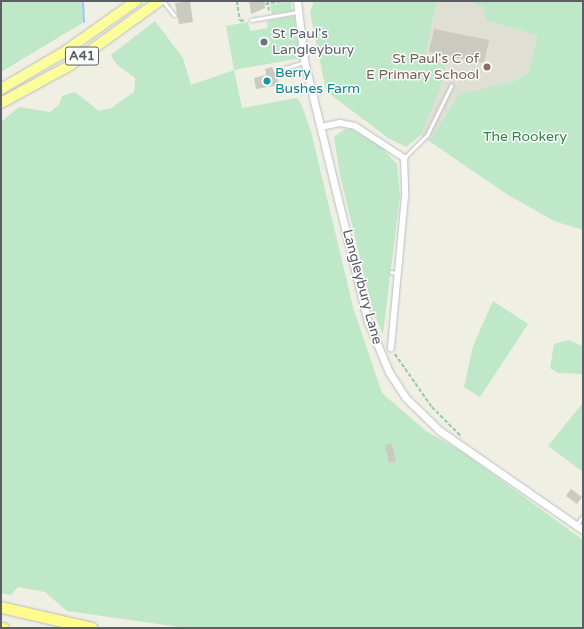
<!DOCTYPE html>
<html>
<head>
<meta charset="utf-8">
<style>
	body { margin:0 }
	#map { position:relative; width:584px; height:629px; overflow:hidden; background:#efefe4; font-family:"Varela Round",sans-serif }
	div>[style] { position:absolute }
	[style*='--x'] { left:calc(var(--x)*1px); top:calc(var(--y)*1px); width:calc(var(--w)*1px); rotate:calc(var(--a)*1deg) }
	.education>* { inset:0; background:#e0dfd3 }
	.green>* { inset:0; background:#bfe8c8 }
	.stream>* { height:2px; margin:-1px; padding:0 1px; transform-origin:1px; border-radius:1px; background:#a5c4ff }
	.building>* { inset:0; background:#cacac1 }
	.path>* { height:1.5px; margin-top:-0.75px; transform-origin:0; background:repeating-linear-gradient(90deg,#97c7af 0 4px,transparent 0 6px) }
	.roads { filter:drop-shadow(0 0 1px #bcbdc4) drop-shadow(0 0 1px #bcbdc4) }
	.service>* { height:3px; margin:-1.5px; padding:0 1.5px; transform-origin:1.5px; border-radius:1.5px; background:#fff }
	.minor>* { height:6px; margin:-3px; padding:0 3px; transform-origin:3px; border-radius:3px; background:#fff }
	.tertiary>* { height:7px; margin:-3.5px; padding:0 3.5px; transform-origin:3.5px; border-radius:3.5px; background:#fff }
	.trunk>* { height:10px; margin:-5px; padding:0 5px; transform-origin:5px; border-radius:5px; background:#fcfd9b }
	.motorway>* { height:11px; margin:-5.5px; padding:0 5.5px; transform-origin:5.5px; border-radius:5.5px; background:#fffb8c }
	.dots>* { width:11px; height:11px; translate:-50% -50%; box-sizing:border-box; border:2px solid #fff; border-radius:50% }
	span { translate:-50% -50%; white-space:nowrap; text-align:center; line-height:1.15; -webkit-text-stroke:3px #fff; paint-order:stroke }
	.shield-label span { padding:1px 3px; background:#fff; border:1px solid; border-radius:3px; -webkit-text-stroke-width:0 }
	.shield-label { font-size:13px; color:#5c5e66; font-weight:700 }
	.worship-label { font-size:14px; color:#5b616d }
	.left { translate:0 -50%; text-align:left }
	.education-label { font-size:14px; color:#785e54 }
	.right { translate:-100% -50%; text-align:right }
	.culture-label { font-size:14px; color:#0d838f }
	.park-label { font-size:14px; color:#308245 }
	.street-label { font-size:14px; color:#5c5e66 }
	.frame { position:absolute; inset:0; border:2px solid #5c5e66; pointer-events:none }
</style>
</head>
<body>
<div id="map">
	<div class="education">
		<i style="clip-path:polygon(437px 1px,466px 1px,482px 7px,487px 21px,537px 35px,529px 71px,515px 81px,459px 94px,429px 141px,421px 135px,445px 63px,425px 56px)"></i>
	</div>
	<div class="green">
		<i style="clip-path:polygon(1px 1px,83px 1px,84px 22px,1px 72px)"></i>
		<i style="clip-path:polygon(291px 1px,292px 11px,272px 14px,270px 5px)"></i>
		<i style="clip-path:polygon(314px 1px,437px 1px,425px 56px,446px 63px,440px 88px,421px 135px,406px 147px,388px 138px,326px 91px,310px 12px)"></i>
		<i style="clip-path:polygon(466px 1px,583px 1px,583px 230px,554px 221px,508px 195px,429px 141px,459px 94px,515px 81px,529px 71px,537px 35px,487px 21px,482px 7px)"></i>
		<i style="clip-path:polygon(294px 16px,301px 58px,234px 70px,242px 108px,297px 98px,301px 104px,311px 131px,353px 307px,382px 393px,426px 431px,461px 451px,583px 540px,583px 628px,186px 628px,67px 611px,45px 592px,18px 587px,11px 595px,1px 593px,1px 122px,19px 107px,50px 112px,59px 105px,62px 96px,75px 92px,99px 111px,111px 108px,134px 92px,135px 78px,116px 64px,111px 55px,155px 21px,183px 58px,191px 85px,234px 70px,226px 26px,248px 22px,250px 31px,268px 28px,267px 21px)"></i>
		<i style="clip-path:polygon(345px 129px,351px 129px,381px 147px,397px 164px,400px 195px,383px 334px,373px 312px,340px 175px,334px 137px)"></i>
		<i style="clip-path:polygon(493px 301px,528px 324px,480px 397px,464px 387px,473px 346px)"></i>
		<i style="clip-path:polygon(569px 340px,583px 346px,583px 374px,558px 373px,550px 368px,554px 344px)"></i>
		<i style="clip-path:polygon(581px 405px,583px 406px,583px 472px,548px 446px)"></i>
	</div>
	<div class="stream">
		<i style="--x:83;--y:1;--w:21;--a:87"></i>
	</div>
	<div class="building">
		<i style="clip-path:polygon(190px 1px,193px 22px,179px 24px,175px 3px)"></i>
		<i style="clip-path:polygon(249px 1px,264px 1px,265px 8px,251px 14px)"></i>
		<i style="clip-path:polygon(434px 29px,489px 40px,484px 63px,429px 52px)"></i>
		<i style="clip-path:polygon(272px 67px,280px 85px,256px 89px,254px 78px,266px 75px,265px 69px)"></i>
		<i style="clip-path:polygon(392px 444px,396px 462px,389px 463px,385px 445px)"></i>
		<i style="clip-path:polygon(571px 489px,582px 497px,577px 504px,566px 496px)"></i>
	</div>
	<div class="path">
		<i style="--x:237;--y:1;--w:20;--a:81"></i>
		<i style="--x:240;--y:21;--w:6;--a:-9"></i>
		<i style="--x:268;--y:1;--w:10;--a:84"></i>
		<i style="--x:265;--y:4;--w:20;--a:-9"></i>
		<i style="--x:395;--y:354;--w:65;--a:55.1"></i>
		<i style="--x:432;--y:407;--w:41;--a:45"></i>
	</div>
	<div class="roads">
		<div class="service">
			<i style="--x:163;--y:1;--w:18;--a:52"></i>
			<i style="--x:251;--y:20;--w:47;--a:-9.9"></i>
			<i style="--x:287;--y:73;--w:5;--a:-112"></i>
			<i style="--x:285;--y:68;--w:21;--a:-17"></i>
			<i style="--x:404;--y:158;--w:33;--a:-45"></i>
			<i style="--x:427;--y:135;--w:55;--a:-63.9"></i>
			<i style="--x:391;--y:272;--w:6;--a:9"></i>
			<i style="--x:577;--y:524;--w:10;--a:-53"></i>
		</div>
		<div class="minor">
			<i style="--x:321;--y:127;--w:19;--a:-12"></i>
			<i style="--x:340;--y:123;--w:15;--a:11"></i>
			<i style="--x:355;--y:126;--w:59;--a:33.1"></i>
			<i style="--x:404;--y:158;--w:38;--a:88"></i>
			<i style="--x:405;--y:196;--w:153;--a:95.3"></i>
		</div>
		<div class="tertiary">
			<i style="--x:297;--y:1;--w:59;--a:83.2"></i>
			<i style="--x:304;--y:60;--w:270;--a:76.3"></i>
			<i style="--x:368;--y:322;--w:54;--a:67.2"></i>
			<i style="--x:389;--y:372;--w:30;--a:57"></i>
			<i style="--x:405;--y:397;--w:49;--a:44.2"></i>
			<i style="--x:440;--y:431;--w:174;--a:34.7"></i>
		</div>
		<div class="trunk">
			<i style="--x:1;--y:89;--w:69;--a:-30.3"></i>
			<i style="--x:61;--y:54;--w:92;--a:-35.2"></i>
			<i style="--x:1;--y:103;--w:77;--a:-28.6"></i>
			<i style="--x:69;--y:66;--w:111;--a:-35.8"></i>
		</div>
		<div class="motorway">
			<i style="--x:1;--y:607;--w:93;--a:13"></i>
			<i style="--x:1;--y:628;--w:2;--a:0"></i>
		</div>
	</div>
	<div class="dots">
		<i style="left:264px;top:42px;background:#6b7280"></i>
		<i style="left:487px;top:67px;background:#8d6e63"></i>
		<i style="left:267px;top:81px;background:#0f9aa8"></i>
	</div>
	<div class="shield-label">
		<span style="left:82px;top:56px">A41</span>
	</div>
	<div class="worship-label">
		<span class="left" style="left:272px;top:42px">St Paul's<br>Langleybury</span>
	</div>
	<div class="education-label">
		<span class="right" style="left:479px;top:67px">St Paul's C of<br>E Primary School</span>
	</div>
	<div class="culture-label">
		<span class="left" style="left:275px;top:81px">Berry<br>Bushes Farm</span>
	</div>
	<div class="park-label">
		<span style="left:525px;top:137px">The Rookery</span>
	</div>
	<div class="street-label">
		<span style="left:362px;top:287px;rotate:75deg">Langleybury Lane</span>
	</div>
	<div class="frame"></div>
</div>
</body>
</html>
